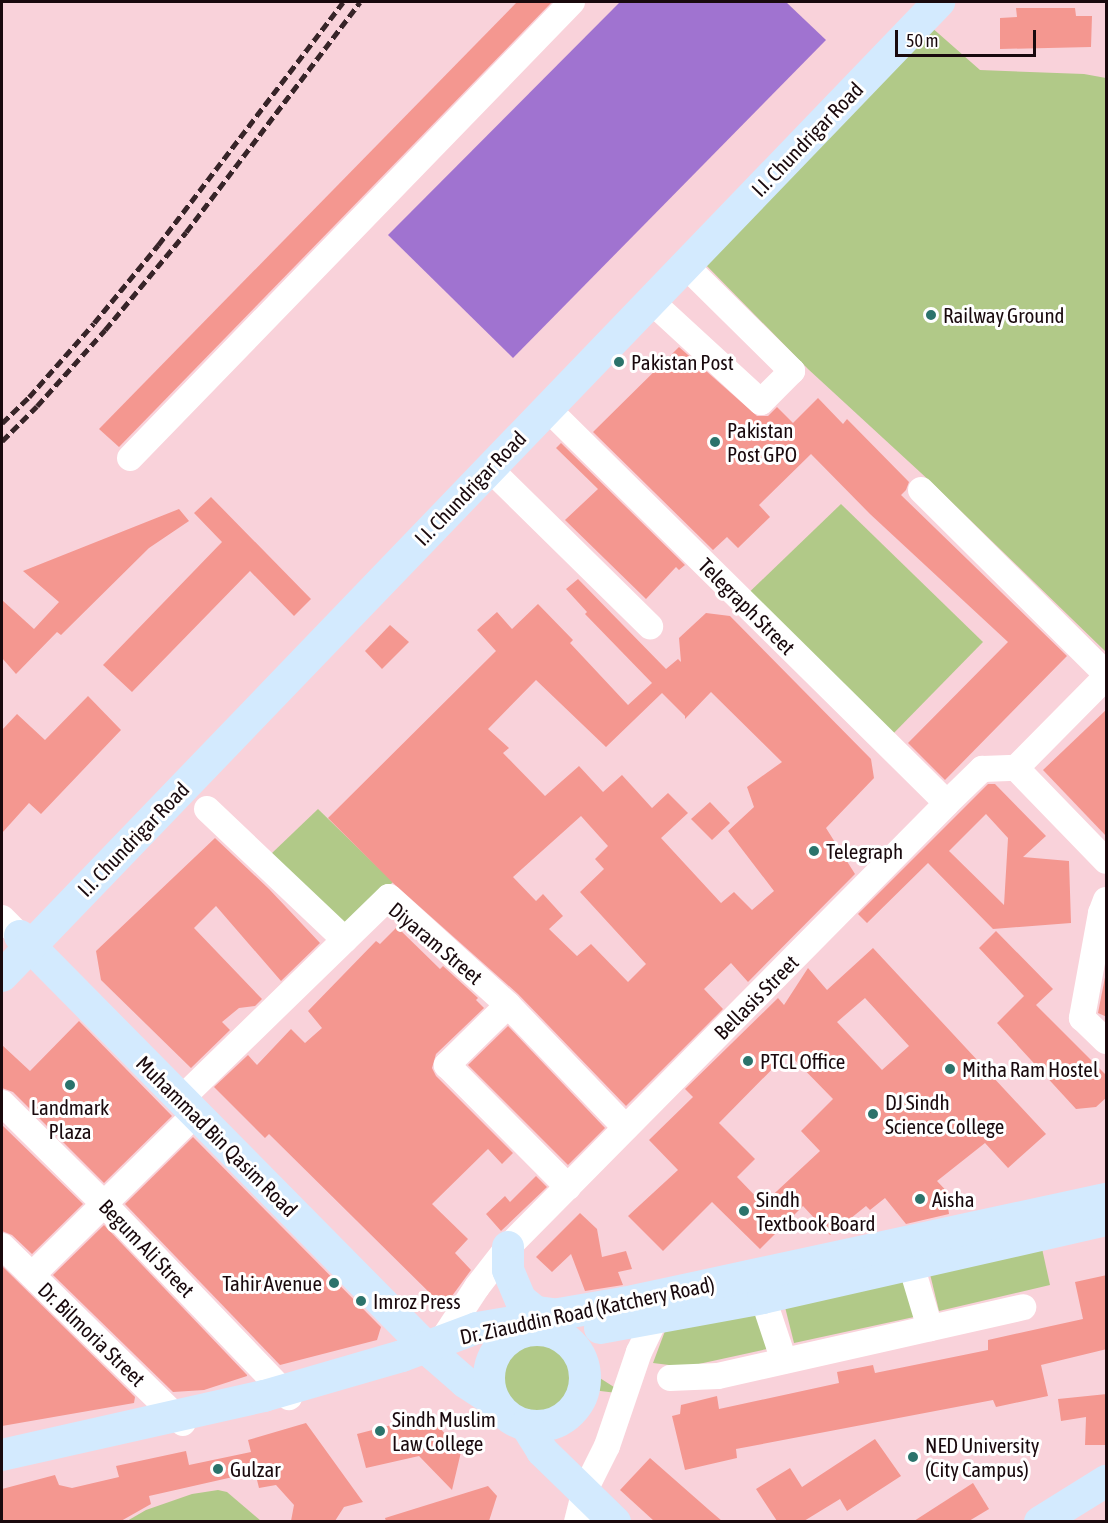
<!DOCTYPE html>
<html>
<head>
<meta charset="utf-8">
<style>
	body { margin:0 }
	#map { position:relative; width:1108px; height:1523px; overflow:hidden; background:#f9d2da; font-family:"Asap Condensed",sans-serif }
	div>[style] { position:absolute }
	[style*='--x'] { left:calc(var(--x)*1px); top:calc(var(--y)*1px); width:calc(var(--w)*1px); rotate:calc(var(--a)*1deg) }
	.green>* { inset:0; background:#b1c988 }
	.water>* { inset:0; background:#a073d0 }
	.building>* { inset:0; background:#f49790 }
	.minor>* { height:26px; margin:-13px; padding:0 13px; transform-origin:13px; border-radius:13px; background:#fff }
	.major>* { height:32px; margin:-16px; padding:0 16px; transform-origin:16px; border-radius:16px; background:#d3eafe }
	.major>.ring { margin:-16px; padding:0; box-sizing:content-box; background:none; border:32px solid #d3eafe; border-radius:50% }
	.rail>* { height:4.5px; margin-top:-2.25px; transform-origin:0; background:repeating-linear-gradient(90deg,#372428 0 9px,transparent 0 13.5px) }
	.dots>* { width:16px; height:16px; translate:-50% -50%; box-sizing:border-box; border:3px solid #fff; border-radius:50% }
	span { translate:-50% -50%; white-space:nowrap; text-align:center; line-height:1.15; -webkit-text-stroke:6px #fff; paint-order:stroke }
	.street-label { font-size:21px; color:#19090d }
	.poi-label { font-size:21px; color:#19090d }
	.left { translate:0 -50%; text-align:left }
	.right { translate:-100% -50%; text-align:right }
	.frame { position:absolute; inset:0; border:3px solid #19090d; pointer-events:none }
	.scale { position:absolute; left:895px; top:30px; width:141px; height:27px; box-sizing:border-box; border:3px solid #19090d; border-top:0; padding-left:8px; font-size:18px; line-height:21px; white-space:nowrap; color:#19090d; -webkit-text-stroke:4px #fff; paint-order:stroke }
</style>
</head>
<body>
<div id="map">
	<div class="green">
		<i style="clip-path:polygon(922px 19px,980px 70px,1084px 74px,1106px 78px,1106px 652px,933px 484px,808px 369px,703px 262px)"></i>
		<i style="clip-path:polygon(841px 504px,983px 642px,888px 739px,739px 602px)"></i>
		<i style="clip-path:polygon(318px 809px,393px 882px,346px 929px,271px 854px)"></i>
		<i style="clip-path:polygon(1041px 1244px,1050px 1285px,939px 1311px,929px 1270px)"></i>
		<i style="clip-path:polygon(904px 1276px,914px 1317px,794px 1343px,784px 1303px)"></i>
		<i style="clip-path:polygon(757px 1310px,767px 1349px,685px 1367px,653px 1363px,665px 1331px)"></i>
		<i style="clip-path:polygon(543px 1330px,558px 1335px,570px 1344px,584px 1368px,625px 1394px,584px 1389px,575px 1407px,554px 1423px,526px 1425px,511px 1419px,499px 1408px,489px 1388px,492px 1360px,500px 1346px,513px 1336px)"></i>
		<i style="clip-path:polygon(218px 1490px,227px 1492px,261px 1521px,127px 1521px,146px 1510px,192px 1494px)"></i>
	</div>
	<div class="water">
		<i style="clip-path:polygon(620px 2px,786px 2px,826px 40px,513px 358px,388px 235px)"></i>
	</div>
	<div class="building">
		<i style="clip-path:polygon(517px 2px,552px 2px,119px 447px,99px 429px)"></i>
		<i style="clip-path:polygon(1016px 8px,1075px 8px,1076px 16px,1092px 16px,1091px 47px,1000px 49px,1000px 18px,1017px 17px)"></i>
		<i style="clip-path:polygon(679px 347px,757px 416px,768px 416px,777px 407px,793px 423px,818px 398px,843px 424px,847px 419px,909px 482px,906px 490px,901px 495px,1067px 656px,945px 780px,908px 743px,1008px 642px,870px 514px,811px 454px,759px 505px,770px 517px,738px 548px,727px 537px,713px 550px,593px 432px)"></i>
		<i style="clip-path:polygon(561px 443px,685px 565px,679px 570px,676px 567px,646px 599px,565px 520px,598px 489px,556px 448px)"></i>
		<i style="clip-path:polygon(211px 497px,311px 599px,294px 616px,250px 571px,132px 692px,103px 665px,222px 542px,194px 513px)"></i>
		<i style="clip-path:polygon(179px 509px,189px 521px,149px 548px,61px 635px,57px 632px,16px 674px,2px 658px,2px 600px,34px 629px,59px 602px,23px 571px)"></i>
		<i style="clip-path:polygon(evenodd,578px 579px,666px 669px,678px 659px,681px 662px,679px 638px,706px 613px,730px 616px,871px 759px,874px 778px,826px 828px,855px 874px,748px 982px,731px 963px,704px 989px,723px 1009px,626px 1106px,518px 994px,393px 883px,328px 818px,496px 651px,477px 630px,497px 612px,512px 629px,538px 604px,573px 640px,570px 643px,628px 705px,652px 683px,585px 614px,587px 612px,566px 589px,578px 579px,536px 680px,606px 747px,662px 693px,685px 716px,685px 719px,711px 692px,782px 762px,747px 787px,754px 807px,728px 831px,774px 891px,752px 910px,734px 892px,721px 903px,661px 838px,688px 813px,668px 793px,652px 808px,622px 775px,603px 792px,579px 766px,545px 796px,503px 753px,509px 748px,488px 729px,536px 680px,578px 579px,581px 816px,608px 846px,595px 859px,604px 869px,580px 892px,646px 964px,628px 982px,591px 944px,577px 956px,549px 929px,563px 916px,543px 894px,536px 901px,513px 877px,581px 816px)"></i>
		<i style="clip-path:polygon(390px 625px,409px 642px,382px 669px,365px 651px)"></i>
		<i style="clip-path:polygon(88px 696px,121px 730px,41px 814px,29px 803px,2px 833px,2px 730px,17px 714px,45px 740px)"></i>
		<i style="clip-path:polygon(1107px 709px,1107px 837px,1043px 770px)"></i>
		<i style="clip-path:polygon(evenodd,988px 784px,995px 784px,1046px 836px,1023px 857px,1069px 861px,1071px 923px,993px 929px,928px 863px,867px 923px,858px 914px,988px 784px,986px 814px,1008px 838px,1004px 905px,949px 851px,986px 814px)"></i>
		<i style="clip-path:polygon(710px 802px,730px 823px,712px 840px,691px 819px)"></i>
		<i style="clip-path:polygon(215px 838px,269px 889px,320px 943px,281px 981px,216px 906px,194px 928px,262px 999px,255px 1006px,239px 1008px,222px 1022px,230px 1030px,191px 1068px,101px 980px,96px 951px)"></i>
		<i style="clip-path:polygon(397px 927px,440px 969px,443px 966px,478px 998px,476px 1000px,484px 1008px,436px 1054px,432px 1068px,436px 1076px,513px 1153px,502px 1164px,488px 1149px,432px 1204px,468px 1239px,455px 1253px,471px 1270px,444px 1307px,269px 1134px,265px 1138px,214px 1087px,248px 1055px,257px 1065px,291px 1029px,305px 1043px,322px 1028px,308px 1011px,376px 941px,380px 944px)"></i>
		<i style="clip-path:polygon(996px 931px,1053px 989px,1036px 1005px,1107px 1076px,1107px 1097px,1096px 1107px,1076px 1109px,997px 1023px,1024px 996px,979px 948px)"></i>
		<i style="clip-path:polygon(evenodd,873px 948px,1046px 1134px,1008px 1168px,985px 1143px,937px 1181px,955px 1200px,948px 1207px,949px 1214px,906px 1224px,885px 1198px,870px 1210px,866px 1206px,830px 1235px,803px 1206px,760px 1249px,712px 1202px,663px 1251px,628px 1216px,678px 1170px,649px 1140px,693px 1097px,685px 1089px,778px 998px,784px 1005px,808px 968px,827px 990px,873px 948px,865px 998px,909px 1046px,882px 1070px,837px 1022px,865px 998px,873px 948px,788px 1053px,833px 1099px,801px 1131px,820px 1151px,763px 1204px,737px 1177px,755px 1159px,719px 1123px,788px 1053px)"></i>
		<i style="clip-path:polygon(1107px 967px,1107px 1017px,1098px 1013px)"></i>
		<i style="clip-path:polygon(79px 1021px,172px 1116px,104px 1183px,13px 1092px,2px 1088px,2px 1045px,30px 1071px)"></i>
		<i style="clip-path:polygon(508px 1026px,605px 1128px,568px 1165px,468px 1065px)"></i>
		<i style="clip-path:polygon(2px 1125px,83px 1204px,32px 1254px,12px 1235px,2px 1231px)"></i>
		<i style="clip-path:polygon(193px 1137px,381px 1327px,377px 1340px,280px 1365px,125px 1204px)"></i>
		<i style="clip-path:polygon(536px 1176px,547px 1187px,501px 1231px,486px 1214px,505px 1196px,510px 1202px)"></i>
		<i style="clip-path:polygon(580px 1213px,597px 1229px,602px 1257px,626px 1251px,632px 1269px,618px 1272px,623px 1285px,585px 1291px,571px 1254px,552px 1272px,536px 1257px)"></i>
		<i style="clip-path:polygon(104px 1225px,247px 1375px,247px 1376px,204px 1390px,173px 1392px,53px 1275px)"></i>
		<i style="clip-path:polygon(2px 1266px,135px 1397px,134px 1403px,2px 1426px)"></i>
		<i style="clip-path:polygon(1107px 1275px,1107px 1349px,1041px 1365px,1048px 1396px,996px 1407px,993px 1400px,736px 1449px,737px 1458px,685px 1470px,672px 1416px,680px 1414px,681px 1405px,717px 1396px,719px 1409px,839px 1383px,837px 1372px,873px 1365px,875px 1373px,988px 1350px,988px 1340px,1083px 1319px,1075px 1282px)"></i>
		<i style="clip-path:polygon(1107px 1394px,1107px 1445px,1085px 1445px,1086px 1417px,1061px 1421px,1058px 1399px)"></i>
		<i style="clip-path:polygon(407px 1421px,439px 1427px,461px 1452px,452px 1490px,419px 1456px,366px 1468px,357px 1434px)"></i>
		<i style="clip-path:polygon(306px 1423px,363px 1502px,344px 1507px,335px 1521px,291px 1521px,294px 1505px,276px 1485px,259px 1488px,255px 1472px,149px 1496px,151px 1504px,121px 1521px,2px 1521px,2px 1489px,55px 1475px,59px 1485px,72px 1488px,119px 1477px,116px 1466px,186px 1451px,189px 1465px,251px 1452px,248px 1440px)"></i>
		<i style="clip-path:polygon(875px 1439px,901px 1476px,847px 1511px,840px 1499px,804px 1521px,777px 1521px,756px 1489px,790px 1468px,802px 1487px)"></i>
		<i style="clip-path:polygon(650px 1458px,708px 1509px,722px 1521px,654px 1521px,620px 1490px)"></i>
		<i style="clip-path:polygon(973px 1483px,989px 1509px,969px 1521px,914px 1521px)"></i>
		<i style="clip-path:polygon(488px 1486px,497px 1496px,489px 1521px,386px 1521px,385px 1518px)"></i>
	</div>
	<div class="minor">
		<i style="--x:651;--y:301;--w:149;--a:42.6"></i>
		<i style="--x:761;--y:402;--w:44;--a:-45"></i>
		<i style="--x:792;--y:371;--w:149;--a:-135.3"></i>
		<i style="--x:547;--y:408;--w:562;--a:44.64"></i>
		<i style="--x:130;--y:458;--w:635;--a:-45.89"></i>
		<i style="--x:489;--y:468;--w:226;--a:44.5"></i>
		<i style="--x:921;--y:490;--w:261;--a:44.8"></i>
		<i style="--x:1016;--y:768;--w:129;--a:45.9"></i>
		<i style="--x:207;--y:809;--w:190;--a:43.5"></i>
		<i style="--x:1106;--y:900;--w:14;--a:111"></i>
		<i style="--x:1101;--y:913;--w:107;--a:100.3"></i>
		<i style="--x:1082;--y:1018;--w:33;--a:44"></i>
		<i style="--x:2;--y:918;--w:25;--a:45"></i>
		<i style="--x:508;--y:1005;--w:170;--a:46.2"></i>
		<i style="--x:180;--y:1100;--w:291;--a:-44.2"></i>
		<i style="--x:389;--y:897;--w:161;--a:42.2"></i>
		<i style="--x:508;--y:1005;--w:86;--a:135.5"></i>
		<i style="--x:447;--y:1065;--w:172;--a:45.2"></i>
		<i style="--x:2;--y:1103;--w:142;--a:44.7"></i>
		<i style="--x:103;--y:1203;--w:269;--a:46.2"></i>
		<i style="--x:2;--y:1246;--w:253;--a:44.4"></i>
		<i style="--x:911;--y:1265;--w:66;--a:73.2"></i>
		<i style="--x:32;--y:1275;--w:229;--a:-44.6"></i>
		<i style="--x:763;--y:1298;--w:66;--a:71.6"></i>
		<i style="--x:437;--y:1348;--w:73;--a:-56.7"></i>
		<i style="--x:477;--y:1287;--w:51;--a:-52.2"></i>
		<i style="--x:508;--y:1247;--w:624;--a:-45.32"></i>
		<i style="--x:947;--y:803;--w:49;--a:-44.2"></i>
		<i style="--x:982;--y:769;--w:34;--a:-2"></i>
		<i style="--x:1016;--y:768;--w:128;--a:-45.3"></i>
		<i style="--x:670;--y:1378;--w:48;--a:-2.4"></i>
		<i style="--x:718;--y:1376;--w:313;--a:-12.7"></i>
		<i style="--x:577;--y:1522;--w:33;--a:-76"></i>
		<i style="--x:585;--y:1490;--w:49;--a:-63.4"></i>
		<i style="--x:607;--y:1446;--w:99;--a:-71.2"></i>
		<i style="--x:639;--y:1352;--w:37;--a:-64"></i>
	</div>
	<div class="major">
		<i style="--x:20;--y:936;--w:588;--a:45.34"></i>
		<i style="--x:433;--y:1354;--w:43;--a:41.2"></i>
		<i style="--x:465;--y:1382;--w:33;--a:33"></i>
		<i style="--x:2;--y:976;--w:1352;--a:-46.11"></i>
		<i style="--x:508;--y:1247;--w:23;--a:90"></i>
		<i style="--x:508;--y:1270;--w:33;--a:67"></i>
		<i style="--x:521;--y:1300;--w:19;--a:39"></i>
		<i style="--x:536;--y:1312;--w:17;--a:7"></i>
		<i style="--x:600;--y:1328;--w:166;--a:-10.4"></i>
		<i style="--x:763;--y:1298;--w:352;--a:-12.8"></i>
		<i class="ring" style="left:489px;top:1330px;width:64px;height:64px"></i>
		<i style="--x:526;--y:1425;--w:31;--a:58"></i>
		<i style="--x:542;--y:1451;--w:102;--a:44.2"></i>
		<i style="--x:2;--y:1455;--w:269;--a:-12.7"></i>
		<i style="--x:264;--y:1396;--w:144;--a:-16.2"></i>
		<i style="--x:402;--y:1356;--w:80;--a:-20.5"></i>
		<i style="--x:477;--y:1328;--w:149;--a:-9.7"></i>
		<i style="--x:624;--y:1303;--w:493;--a:-12.2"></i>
		<i style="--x:1040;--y:1522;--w:78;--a:-31.8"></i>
	</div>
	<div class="rail">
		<i style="--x:2;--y:423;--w:37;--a:-44"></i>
		<i style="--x:29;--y:397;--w:98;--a:-48.7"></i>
		<i style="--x:94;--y:323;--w:101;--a:-50.6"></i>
		<i style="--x:158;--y:245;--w:305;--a:-52.7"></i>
		<i style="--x:2;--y:441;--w:49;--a:-45"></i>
		<i style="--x:37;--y:406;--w:102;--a:-48.2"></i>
		<i style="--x:105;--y:330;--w:127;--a:-50.4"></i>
		<i style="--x:186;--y:232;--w:288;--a:-52.9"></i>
	</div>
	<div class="dots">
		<i style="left:931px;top:315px;background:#2b736b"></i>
		<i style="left:619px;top:362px;background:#2b736b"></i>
		<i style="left:715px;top:442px;background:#2b736b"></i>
		<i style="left:814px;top:851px;background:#2b736b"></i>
		<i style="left:748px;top:1061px;background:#2b736b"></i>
		<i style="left:950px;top:1069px;background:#2b736b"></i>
		<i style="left:70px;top:1085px;background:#2b736b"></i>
		<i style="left:873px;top:1114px;background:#2b736b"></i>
		<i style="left:920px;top:1199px;background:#2b736b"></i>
		<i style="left:744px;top:1211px;background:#2b736b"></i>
		<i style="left:334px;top:1283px;background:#2b736b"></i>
		<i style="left:361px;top:1301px;background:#2b736b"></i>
		<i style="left:380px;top:1431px;background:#2b736b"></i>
		<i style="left:913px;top:1457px;background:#2b736b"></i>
		<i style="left:218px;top:1469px;background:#2b736b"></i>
	</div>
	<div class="street-label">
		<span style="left:807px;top:139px;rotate:-46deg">I.I. Chundrigar Road</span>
		<span style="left:470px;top:488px;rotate:-46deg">I.I. Chundrigar Road</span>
		<span style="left:747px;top:606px;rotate:45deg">Telegraph Street</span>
		<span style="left:133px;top:839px;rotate:-46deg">I.I. Chundrigar Road</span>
		<span style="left:436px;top:943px;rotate:40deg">Diyaram Street</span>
		<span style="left:756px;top:997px;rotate:-45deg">Bellasis Street</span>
		<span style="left:217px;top:1136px;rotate:45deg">Muhammad Bin Qasim Road</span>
		<span style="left:147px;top:1248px;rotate:46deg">Begum Ali Street</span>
		<span style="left:587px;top:1310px;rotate:-12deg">Dr. Ziauddin Road (Katchery Road)</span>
		<span style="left:92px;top:1334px;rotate:44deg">Dr. Bilmoria Street</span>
	</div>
	<div class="poi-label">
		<span class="left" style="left:943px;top:315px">Railway Ground</span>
		<span class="left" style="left:631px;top:362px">Pakistan Post</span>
		<span class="left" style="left:727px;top:442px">Pakistan<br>Post GPO</span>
		<span class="left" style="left:826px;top:851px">Telegraph</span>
		<span class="left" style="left:760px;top:1061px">PTCL Office</span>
		<span class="left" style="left:962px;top:1069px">Mitha Ram Hostel</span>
		<span class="left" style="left:885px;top:1114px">DJ Sindh<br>Science College</span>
		<span style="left:70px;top:1119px">Landmark<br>Plaza</span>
		<span class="left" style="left:756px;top:1211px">Sindh<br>Textbook Board</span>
		<span class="left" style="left:932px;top:1199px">Aisha</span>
		<span class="right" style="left:322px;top:1283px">Tahir Avenue</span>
		<span class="left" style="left:373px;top:1301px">Imroz Press</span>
		<span class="left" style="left:392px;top:1431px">Sindh Muslim<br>Law College</span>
		<span class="left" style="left:925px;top:1457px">NED University<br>(City Campus)</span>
		<span class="left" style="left:230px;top:1469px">Gulzar</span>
	</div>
	<div class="frame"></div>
	<div class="scale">50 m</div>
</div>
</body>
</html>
